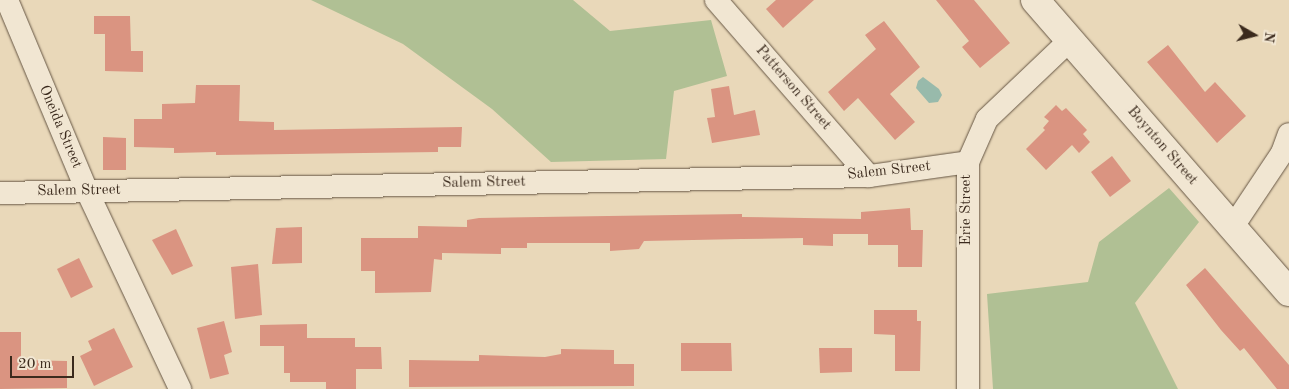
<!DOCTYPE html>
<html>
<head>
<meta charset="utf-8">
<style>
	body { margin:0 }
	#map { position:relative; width:1289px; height:389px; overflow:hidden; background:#e9d8b9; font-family:"Old Standard TT",serif }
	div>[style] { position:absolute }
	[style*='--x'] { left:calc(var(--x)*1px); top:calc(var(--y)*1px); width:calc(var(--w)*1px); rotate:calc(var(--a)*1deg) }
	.green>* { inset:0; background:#b0c094 }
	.water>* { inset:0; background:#98baab }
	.building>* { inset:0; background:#da9481 }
	.roads { filter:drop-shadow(0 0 1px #665644) drop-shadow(0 0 1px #665644) }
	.street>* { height:22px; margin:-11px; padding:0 11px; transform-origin:11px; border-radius:11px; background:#f1e6d2 }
	.secondary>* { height:28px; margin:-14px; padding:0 14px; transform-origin:14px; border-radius:14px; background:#f1e6d2 }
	span { translate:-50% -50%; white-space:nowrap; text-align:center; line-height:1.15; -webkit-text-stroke:5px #f1e6d2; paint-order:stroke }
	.street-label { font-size:15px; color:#3b2a1d }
	.north { position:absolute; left:1229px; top:10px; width:50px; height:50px; -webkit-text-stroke:4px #f1e6d2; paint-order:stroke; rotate:98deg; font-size:14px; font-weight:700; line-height:20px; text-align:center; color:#3b2a1d }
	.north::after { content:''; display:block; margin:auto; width:18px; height:22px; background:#3b2a1d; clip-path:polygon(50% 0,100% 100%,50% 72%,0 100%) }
	.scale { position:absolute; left:10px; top:356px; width:64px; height:22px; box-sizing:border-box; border:2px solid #3b2a1d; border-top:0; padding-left:6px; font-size:15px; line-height:18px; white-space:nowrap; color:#3b2a1d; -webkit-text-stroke:4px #f1e6d2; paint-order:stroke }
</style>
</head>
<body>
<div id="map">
	<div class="green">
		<i style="clip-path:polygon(311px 0,573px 0,610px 31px,711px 20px,727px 76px,674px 91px,666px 159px,551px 162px,492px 109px,403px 44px)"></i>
		<i style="clip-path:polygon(1169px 188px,1199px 222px,1135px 303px,1178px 389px,993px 389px,987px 294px,1088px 282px,1099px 242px)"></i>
	</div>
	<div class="water">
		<i style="clip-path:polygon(923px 77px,939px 89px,942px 95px,938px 102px,929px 103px,916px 88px,918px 81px)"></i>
	</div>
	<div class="building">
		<i style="clip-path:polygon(776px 0,814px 0,783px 28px,766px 9px)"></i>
		<i style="clip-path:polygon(936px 0,974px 0,1010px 43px,980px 68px,962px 47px,969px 41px)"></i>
		<i style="clip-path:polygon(94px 16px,130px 16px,131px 51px,143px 51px,143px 72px,105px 71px,105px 34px,94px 34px)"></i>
		<i style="clip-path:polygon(884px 21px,920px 67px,890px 94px,915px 122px,895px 140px,858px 98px,844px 111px,828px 92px,876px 49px,865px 35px)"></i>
		<i style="clip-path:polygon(1168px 45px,1205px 92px,1215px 82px,1246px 116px,1217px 143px,1147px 62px)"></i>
		<i style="clip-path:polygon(196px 85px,240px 85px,239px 121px,274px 122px,274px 130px,462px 127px,461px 147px,438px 147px,438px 152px,216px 155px,216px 152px,174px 153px,174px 148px,134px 147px,134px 119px,162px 119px,162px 104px,195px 103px)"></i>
		<i style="clip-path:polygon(729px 86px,734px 115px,755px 110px,760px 135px,712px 143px,707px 118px,715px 117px,711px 89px)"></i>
		<i style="clip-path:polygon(1056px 105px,1062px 111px,1066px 108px,1087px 130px,1083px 134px,1090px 142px,1079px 153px,1072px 145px,1046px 170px,1026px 149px,1045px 130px,1043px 128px,1049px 121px,1044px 117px)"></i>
		<i style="clip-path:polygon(103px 137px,126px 138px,126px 170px,103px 170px)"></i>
		<i style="clip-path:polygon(1112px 156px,1131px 181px,1110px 197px,1091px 172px)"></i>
		<i style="clip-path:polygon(910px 208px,911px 230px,923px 230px,922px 267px,898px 267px,898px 245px,868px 245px,868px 234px,833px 234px,833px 246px,803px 245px,803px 238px,742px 239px,644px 241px,639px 249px,610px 251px,610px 243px,527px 243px,527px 248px,501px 248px,501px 254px,442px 253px,442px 260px,434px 259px,431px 292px,375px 293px,375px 271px,361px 271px,361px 238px,418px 238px,418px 226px,467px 227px,467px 220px,479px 218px,742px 214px,742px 217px,861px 219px,861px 212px)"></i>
		<i style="clip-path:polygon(302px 227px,302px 263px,272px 264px,276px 228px)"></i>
		<i style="clip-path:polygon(176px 229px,193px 266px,172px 275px,152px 240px)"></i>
		<i style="clip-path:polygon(79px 258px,93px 287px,71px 298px,57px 269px)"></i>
		<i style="clip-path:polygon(258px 264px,262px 315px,235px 319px,231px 267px)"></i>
		<i style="clip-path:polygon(1205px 268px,1289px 365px,1289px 389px,1277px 389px,1244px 348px,1240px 351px,1221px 330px,1186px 285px)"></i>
		<i style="clip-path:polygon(874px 310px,917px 310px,917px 321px,921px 321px,920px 371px,895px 371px,895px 335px,874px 334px)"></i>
		<i style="clip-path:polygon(224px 321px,232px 352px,224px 355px,229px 374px,210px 379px,197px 328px)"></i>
		<i style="clip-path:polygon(307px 324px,307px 338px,355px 338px,355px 347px,381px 347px,382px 369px,356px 369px,356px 389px,326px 389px,326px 382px,290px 382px,290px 373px,284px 373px,284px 346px,260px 346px,260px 325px)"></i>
		<i style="clip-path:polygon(114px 328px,133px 367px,94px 386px,80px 356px,92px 350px,88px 341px)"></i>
		<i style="clip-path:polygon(0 332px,21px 332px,21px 360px,67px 361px,67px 388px,0 389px)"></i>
		<i style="clip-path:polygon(681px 343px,731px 343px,732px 371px,681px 371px)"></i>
		<i style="clip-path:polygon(819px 348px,852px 348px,852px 372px,820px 373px)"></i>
		<i style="clip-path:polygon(561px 349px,614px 350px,614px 364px,634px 364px,634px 386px,409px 387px,409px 360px,479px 361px,479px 355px,545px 357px,561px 354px)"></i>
	</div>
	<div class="roads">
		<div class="street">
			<i style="--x:7;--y:0;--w:207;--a:67.3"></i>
			<i style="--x:87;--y:191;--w:219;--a:64.8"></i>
			<i style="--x:716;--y:0;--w:233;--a:49"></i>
			<i style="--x:0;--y:193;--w:869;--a:-1.12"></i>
			<i style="--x:869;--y:176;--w:100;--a:-8"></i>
			<i style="--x:1232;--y:228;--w:90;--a:-56.3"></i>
			<i style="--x:1282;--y:153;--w:20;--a:-70"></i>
			<i style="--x:968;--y:389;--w:227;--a:-90"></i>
			<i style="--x:968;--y:162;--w:47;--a:-66.2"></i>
			<i style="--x:987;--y:119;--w:115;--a:-43.6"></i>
		</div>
		<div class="secondary">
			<i style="--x:1035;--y:0;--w:387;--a:49"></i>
		</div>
	</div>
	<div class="street-label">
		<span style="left:793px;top:88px;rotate:49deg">Patterson Street</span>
		<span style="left:60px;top:127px;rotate:67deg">Oneida Street</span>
		<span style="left:1162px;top:146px;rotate:49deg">Boynton Street</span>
		<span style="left:889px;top:171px;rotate:-6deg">Salem Street</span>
		<span style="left:484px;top:183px;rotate:-1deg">Salem Street</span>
		<span style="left:79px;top:191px;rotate:-1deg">Salem Street</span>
		<span style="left:967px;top:210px;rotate:-90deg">Erie Street</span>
	</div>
	<div class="north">N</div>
	<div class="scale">20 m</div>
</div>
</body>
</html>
